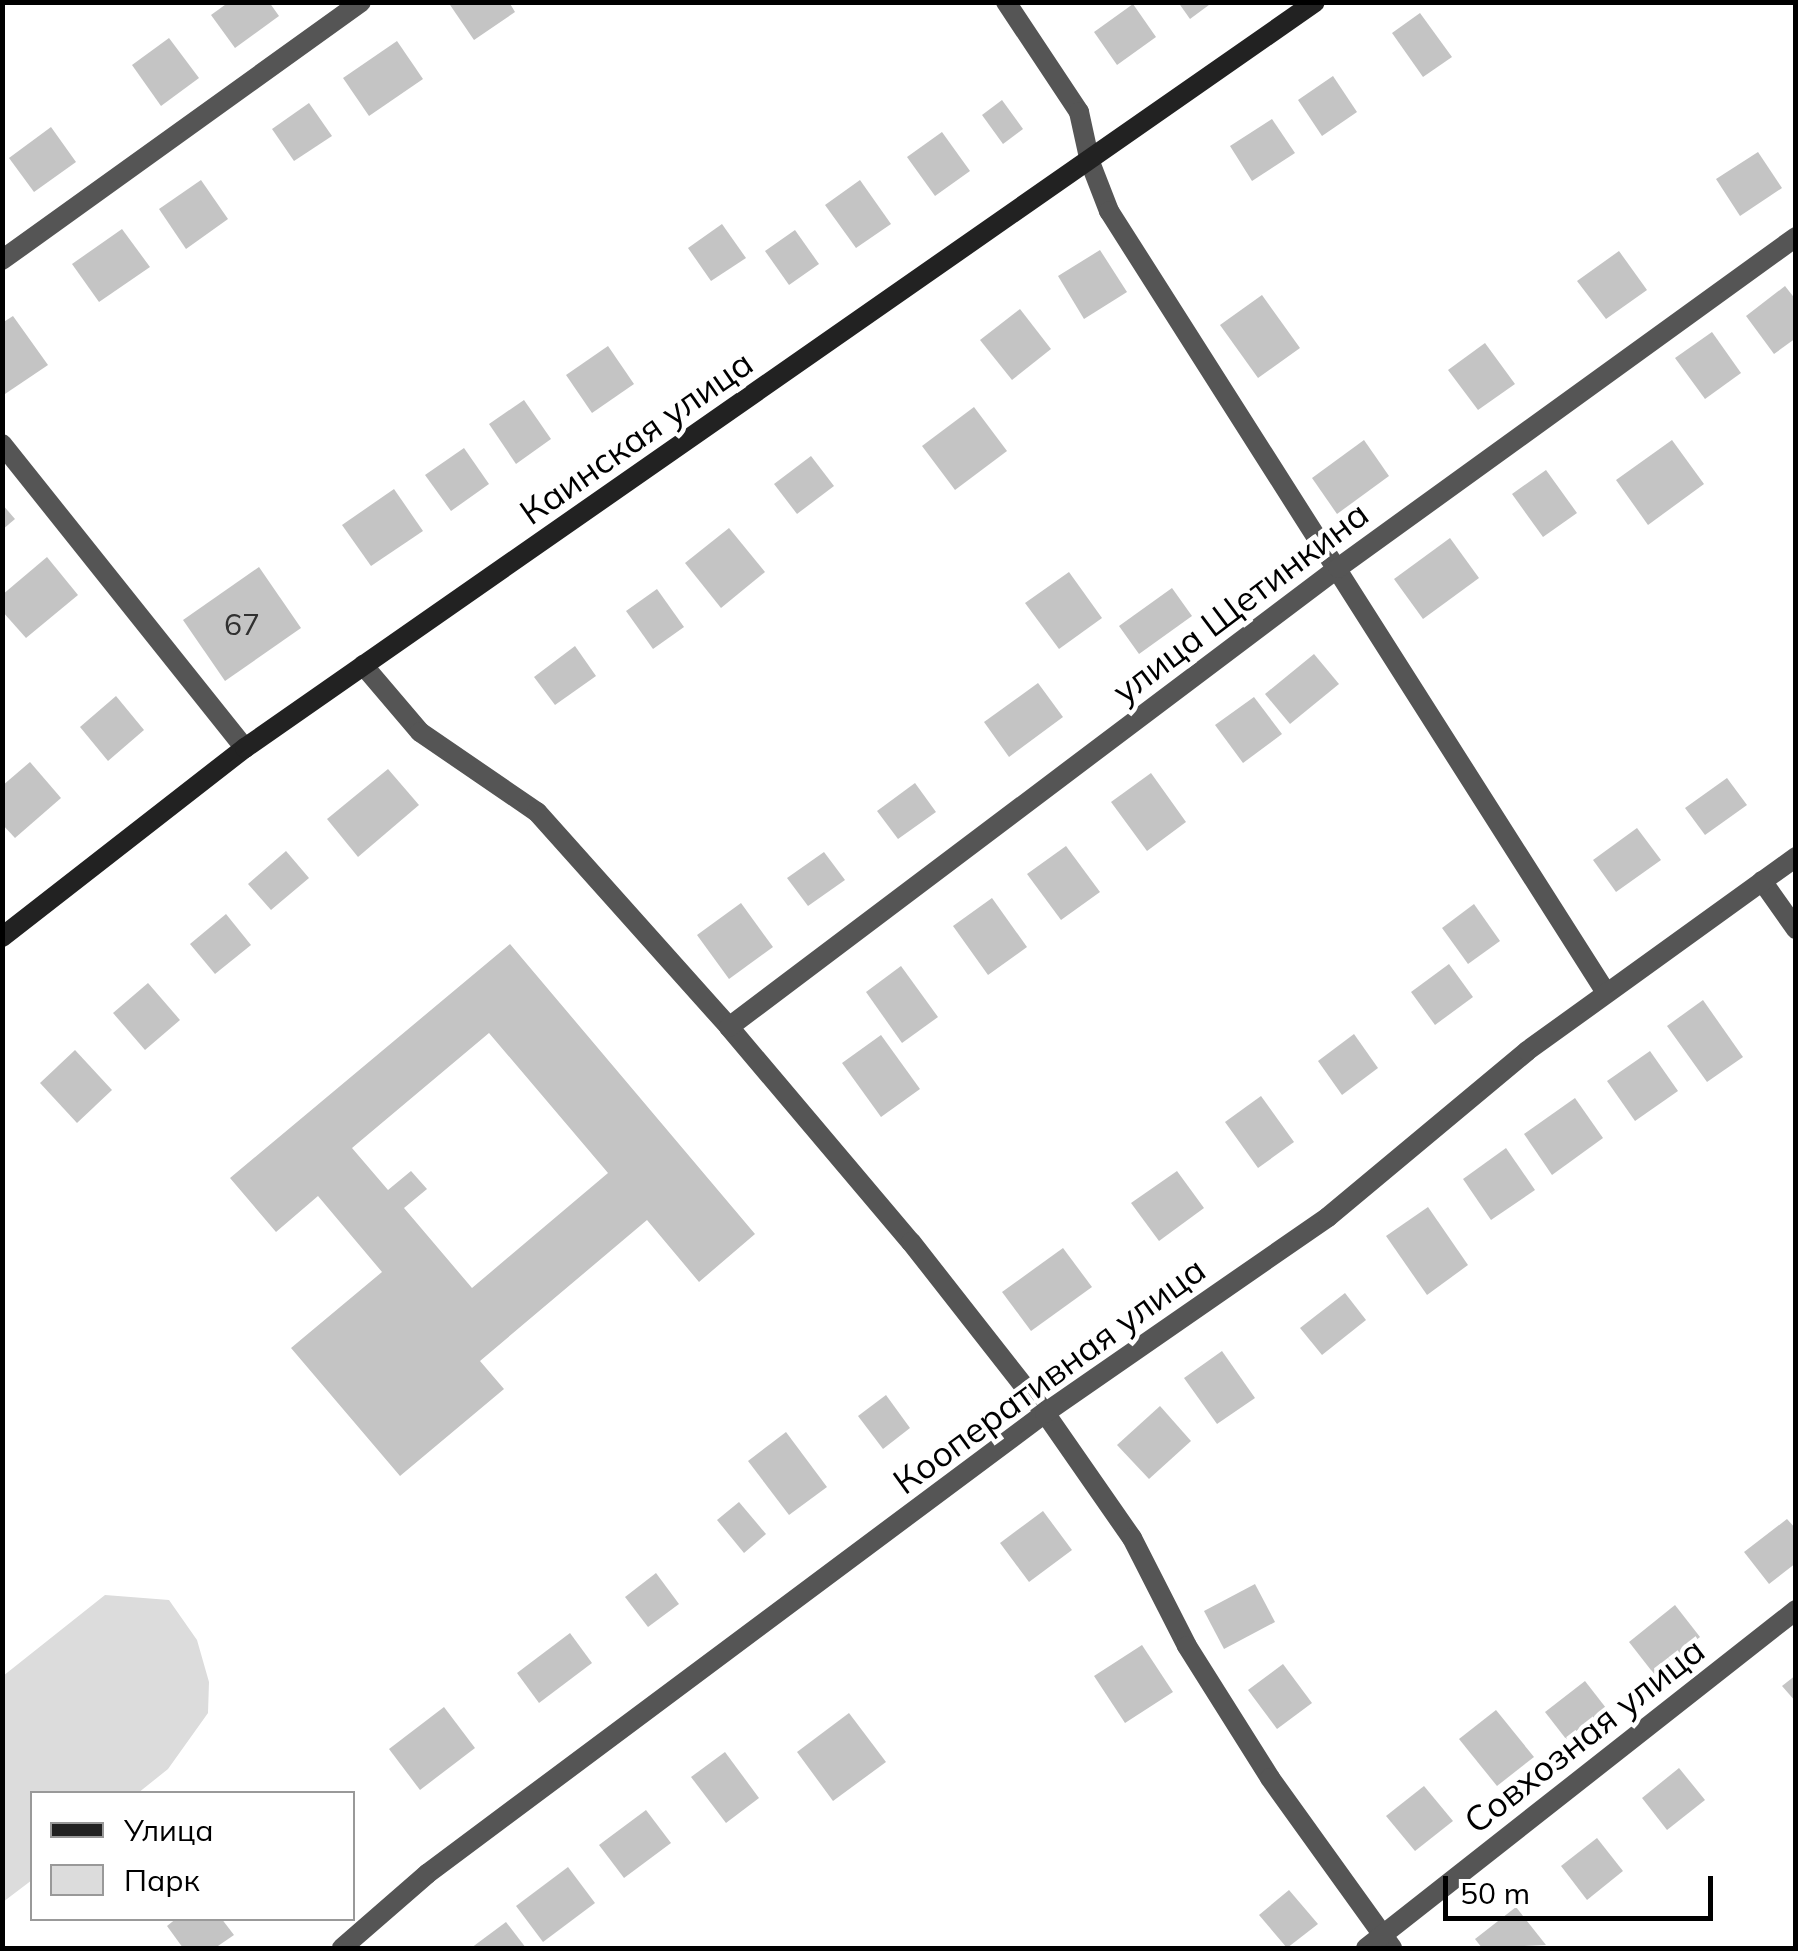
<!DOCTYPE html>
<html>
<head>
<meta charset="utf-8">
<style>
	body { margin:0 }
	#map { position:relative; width:1798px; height:1951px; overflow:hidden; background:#fff; font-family:Mulish,sans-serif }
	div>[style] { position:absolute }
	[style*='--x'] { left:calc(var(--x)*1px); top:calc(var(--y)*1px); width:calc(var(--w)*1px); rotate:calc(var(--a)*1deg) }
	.green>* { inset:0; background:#dcdcdc }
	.building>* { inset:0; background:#c4c4c4 }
	.street>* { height:20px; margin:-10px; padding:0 10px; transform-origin:10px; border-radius:10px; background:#555 }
	.secondary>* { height:20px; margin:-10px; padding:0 10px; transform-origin:10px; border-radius:10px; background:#222 }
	span { translate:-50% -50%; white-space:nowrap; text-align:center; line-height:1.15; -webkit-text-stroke:9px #fff; paint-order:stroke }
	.number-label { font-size:30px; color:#313131 }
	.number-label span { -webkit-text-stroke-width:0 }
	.street-label { font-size:35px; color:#000 }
	.frame { position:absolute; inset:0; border:5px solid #000; pointer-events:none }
	.legend { position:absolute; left:30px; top:1791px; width:325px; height:130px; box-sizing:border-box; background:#fff; border:2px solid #999; margin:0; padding:12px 18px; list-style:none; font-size:30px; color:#000 }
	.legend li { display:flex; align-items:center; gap:20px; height:50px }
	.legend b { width:50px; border:2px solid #999 }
	.scale { position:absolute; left:1443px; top:1876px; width:270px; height:45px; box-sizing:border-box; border:5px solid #000; border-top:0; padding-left:12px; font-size:30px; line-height:35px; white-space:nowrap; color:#000; -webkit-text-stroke:8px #fff; paint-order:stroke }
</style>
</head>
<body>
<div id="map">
	<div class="green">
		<i style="clip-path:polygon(105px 1595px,169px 1600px,197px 1640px,209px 1682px,208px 1713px,168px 1769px,138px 1793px,32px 1794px,32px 1880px,3px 1902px,3px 1676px)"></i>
	</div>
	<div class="building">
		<i style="clip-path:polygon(229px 2px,269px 2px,279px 16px,235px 48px,211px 15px)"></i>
		<i style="clip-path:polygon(448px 2px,509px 2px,515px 12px,474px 40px)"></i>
		<i style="clip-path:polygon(1178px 2px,1213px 2px,1190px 19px)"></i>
		<i style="clip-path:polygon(1133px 4px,1156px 37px,1117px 65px,1094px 32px)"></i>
		<i style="clip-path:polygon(1420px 13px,1452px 57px,1423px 77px,1392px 33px)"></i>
		<i style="clip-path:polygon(169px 38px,199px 78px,161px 106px,132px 65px)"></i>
		<i style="clip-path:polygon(397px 41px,423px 79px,369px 116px,343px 78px)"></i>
		<i style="clip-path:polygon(1333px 76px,1357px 112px,1322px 136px,1298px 100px)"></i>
		<i style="clip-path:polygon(1002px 100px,1023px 129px,1003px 144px,982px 115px)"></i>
		<i style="clip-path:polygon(309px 103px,332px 136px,294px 161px,272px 129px)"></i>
		<i style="clip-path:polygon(1272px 119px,1295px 153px,1252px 181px,1230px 146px)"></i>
		<i style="clip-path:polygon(51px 127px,76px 162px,34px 192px,9px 158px)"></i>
		<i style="clip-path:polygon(942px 132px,970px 171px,935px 196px,907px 157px)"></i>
		<i style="clip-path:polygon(1758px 152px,1782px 188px,1740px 216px,1716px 179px)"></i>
		<i style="clip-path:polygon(201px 180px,228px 219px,186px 249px,159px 209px)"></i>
		<i style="clip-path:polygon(860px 180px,891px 224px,856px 248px,825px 205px)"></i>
		<i style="clip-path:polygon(722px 224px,746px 258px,711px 281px,688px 248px)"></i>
		<i style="clip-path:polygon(122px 229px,150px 267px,99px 302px,72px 264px)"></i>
		<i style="clip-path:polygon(795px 230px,819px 264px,789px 285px,765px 251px)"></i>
		<i style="clip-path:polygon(1100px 250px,1127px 292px,1084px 319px,1058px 276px)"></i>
		<i style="clip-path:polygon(1619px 251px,1647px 290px,1606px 319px,1577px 281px)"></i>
		<i style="clip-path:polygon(1785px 286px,1796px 300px,1796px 338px,1774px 354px,1746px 316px)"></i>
		<i style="clip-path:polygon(1262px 295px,1300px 348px,1258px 378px,1220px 325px)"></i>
		<i style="clip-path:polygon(1020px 309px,1051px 349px,1012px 380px,980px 340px)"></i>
		<i style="clip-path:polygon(13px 316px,48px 365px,2px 396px,2px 323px)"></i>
		<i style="clip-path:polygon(1712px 332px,1741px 373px,1705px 399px,1675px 358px)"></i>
		<i style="clip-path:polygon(1485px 343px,1515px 384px,1478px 410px,1448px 370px)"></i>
		<i style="clip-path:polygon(608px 346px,634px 384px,592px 413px,566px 375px)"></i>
		<i style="clip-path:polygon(524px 400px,551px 439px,516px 464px,489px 424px)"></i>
		<i style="clip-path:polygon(974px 407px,1007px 451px,955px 490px,922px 446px)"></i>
		<i style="clip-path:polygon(1364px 440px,1389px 476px,1337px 514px,1312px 478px)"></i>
		<i style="clip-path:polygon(1672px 440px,1704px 484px,1648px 525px,1616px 480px)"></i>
		<i style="clip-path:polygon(464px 448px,489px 484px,451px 511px,425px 475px)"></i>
		<i style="clip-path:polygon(811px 456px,834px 486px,797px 514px,774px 484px)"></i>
		<i style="clip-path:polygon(1546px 470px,1577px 513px,1543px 537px,1512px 494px)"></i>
		<i style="clip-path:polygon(394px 489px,423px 531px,371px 566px,342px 525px)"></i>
		<i style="clip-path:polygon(2px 504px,15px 519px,2px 530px)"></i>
		<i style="clip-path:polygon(729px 528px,765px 572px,721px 608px,685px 563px)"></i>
		<i style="clip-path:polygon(1450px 538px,1479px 578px,1423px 619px,1394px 579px)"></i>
		<i style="clip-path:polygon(47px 557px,78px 595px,26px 638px,2px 611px,2px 595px)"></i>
		<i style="clip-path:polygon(259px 567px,301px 628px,225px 681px,183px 620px)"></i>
		<i style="clip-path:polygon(1069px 572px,1102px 618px,1059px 649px,1025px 603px)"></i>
		<i style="clip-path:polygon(1172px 588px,1192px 616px,1139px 654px,1119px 626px)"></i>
		<i style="clip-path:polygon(657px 589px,684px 627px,653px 649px,626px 611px)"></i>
		<i style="clip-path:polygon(575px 646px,596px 676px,555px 705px,534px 677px)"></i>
		<i style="clip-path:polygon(1314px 654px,1339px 684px,1290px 724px,1265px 694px)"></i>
		<i style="clip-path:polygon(1038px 683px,1063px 717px,1009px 757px,984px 722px)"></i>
		<i style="clip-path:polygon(116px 696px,144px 730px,108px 761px,80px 727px)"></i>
		<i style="clip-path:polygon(1254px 697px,1282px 734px,1243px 763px,1215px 725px)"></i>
		<i style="clip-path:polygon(30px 762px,61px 798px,15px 838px,2px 824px,2px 786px)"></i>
		<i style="clip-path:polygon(388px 769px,419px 805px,358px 857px,327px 819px)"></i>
		<i style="clip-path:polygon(1151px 773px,1186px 822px,1147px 851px,1111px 802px)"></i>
		<i style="clip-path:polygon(1727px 778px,1747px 805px,1705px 835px,1685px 808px)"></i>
		<i style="clip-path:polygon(915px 783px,936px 812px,898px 839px,877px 811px)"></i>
		<i style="clip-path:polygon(1637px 828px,1661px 860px,1616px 892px,1593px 860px)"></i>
		<i style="clip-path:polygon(1066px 846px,1100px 892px,1061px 920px,1027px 874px)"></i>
		<i style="clip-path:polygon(286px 851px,309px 878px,271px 910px,248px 884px)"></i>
		<i style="clip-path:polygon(824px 852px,845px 880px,808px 906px,787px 878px)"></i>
		<i style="clip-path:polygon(992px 898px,1027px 947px,988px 975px,953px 926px)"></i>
		<i style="clip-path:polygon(741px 903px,773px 947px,729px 979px,697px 935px)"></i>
		<i style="clip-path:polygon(1474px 904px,1500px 941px,1468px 964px,1442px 928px)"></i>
		<i style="clip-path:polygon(226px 914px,251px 945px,215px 974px,190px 944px)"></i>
		<i style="clip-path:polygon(evenodd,510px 944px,755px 1234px,699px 1282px,647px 1220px,480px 1361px,504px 1389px,400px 1476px,291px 1348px,382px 1272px,318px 1196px,276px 1232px,230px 1178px,510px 944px,489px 1033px,608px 1173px,472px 1288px,404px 1208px,427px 1189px,411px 1171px,388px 1190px,352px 1148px,489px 1033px)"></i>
		<i style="clip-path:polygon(1449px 964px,1473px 997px,1435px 1025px,1411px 992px)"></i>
		<i style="clip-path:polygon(901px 966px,938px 1017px,902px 1043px,866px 992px)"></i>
		<i style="clip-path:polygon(148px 983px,180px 1020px,145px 1050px,113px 1013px)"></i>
		<i style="clip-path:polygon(1703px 1000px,1743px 1057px,1707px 1082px,1667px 1026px)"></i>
		<i style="clip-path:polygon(1354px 1034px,1378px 1068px,1342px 1095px,1318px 1061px)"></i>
		<i style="clip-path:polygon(881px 1035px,920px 1089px,881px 1117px,842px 1063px)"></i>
		<i style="clip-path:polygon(75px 1050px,112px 1090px,77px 1123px,40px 1083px)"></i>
		<i style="clip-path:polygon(1650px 1051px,1678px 1091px,1635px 1121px,1607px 1081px)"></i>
		<i style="clip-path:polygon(1261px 1096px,1294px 1142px,1258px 1168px,1225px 1122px)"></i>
		<i style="clip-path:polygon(1575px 1098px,1603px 1138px,1552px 1175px,1524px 1134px)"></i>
		<i style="clip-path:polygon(1506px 1148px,1535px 1190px,1491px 1220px,1463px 1179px)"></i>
		<i style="clip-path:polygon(1177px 1171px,1204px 1208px,1159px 1241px,1131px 1203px)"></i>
		<i style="clip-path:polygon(1428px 1207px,1468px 1265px,1427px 1295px,1386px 1236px)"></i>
		<i style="clip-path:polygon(1063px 1248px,1092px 1287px,1031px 1331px,1002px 1292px)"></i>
		<i style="clip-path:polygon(1345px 1293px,1366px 1320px,1322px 1355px,1300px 1328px)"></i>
		<i style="clip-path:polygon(1222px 1351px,1255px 1398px,1217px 1424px,1184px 1378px)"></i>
		<i style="clip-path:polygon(886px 1395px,910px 1428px,883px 1449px,858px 1416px)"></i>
		<i style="clip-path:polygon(1160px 1406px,1191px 1441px,1149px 1479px,1117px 1445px)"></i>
		<i style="clip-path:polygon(786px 1432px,827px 1487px,789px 1515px,748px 1461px)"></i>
		<i style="clip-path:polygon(739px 1502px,766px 1534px,744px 1553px,717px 1520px)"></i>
		<i style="clip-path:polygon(1043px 1511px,1072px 1550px,1029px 1582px,1000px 1543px)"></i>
		<i style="clip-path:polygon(1787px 1519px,1796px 1529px,1796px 1563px,1769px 1584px,1744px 1552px)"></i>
		<i style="clip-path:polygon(656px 1573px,679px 1604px,648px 1627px,625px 1597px)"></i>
		<i style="clip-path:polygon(1255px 1584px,1275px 1622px,1224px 1649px,1204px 1611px)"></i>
		<i style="clip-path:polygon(1675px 1605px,1700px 1637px,1654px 1674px,1629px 1642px)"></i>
		<i style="clip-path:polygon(570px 1633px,592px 1663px,539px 1703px,517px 1673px)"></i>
		<i style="clip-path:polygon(1142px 1645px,1173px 1692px,1125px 1723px,1094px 1676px)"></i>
		<i style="clip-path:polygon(1283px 1664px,1312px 1703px,1277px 1729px,1248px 1690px)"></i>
		<i style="clip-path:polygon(1796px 1675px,1796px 1702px,1782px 1686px)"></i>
		<i style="clip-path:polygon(1585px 1681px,1606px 1708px,1566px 1739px,1545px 1712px)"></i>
		<i style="clip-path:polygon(444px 1707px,475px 1748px,420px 1790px,389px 1749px)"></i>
		<i style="clip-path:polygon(1496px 1710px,1534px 1757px,1497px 1786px,1459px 1739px)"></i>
		<i style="clip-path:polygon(849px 1713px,886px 1762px,833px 1801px,797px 1752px)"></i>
		<i style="clip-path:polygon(725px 1752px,759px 1798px,726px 1823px,691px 1777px)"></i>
		<i style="clip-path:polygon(1679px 1768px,1705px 1800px,1667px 1830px,1642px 1798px)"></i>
		<i style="clip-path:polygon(1424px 1786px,1453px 1821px,1415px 1851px,1386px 1816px)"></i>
		<i style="clip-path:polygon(646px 1810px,671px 1843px,624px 1878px,599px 1845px)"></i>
		<i style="clip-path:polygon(1597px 1838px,1623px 1871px,1587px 1900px,1561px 1866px)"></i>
		<i style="clip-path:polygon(568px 1867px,595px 1903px,543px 1942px,516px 1906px)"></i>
		<i style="clip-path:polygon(1289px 1890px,1318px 1924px,1287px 1948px,1259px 1915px)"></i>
		<i style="clip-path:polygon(1516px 1907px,1546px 1945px,1482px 1948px,1475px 1939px)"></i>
		<i style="clip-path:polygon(177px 1918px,221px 1918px,234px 1935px,215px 1948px,183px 1948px,167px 1926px)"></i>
		<i style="clip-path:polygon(506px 1922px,526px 1948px,471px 1948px)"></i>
	</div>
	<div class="street">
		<i style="--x:1006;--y:2;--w:132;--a:56.4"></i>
		<i style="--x:1079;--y:112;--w:51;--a:77.6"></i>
		<i style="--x:1090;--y:162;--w:53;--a:68.8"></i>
		<i style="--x:1109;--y:211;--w:924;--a:57.55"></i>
		<i style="--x:2;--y:260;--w:442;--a:-35.7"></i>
		<i style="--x:2;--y:444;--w:389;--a:51.4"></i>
		<i style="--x:363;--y:665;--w:88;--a:49.6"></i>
		<i style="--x:420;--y:732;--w:142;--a:34.4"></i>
		<i style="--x:537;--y:812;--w:288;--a:48.2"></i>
		<i style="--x:729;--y:1027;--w:282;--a:49.8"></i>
		<i style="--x:911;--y:1242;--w:217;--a:51.9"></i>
		<i style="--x:1045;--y:1413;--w:152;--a:55.2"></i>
		<i style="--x:1132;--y:1538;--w:121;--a:63"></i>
		<i style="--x:1187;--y:1646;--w:156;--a:57.8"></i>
		<i style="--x:1270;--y:1778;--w:209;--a:54.3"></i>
		<i style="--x:1762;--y:881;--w:59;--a:54.7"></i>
		<i style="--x:729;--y:1027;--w:763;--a:-37.01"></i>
		<i style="--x:1338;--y:568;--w:565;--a:-35.86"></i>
		<i style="--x:342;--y:1948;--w:113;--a:-41"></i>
		<i style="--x:427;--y:1874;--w:771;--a:-36.72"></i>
		<i style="--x:1045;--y:1413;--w:344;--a:-34.7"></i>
		<i style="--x:1328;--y:1217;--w:259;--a:-39.8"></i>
		<i style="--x:1527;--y:1051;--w:332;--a:-35.8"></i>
		<i style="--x:1366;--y:1948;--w:547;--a:-38.17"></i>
	</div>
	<div class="secondary">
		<i style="--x:2;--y:937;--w:308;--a:-37.9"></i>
		<i style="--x:245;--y:748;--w:1304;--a:-34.88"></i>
	</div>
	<div class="number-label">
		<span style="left:242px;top:624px">67</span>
	</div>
	<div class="street-label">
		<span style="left:636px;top:437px;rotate:-35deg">Каинская улица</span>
		<span style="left:1240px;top:602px;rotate:-37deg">улица Щетинкина</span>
		<span style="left:1049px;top:1375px;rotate:-36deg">Кооперативная улица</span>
		<span style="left:1584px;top:1735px;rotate:-38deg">Совхозная улица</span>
	</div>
	<div class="frame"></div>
	<ul class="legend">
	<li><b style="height:12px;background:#222"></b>Улица</li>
	<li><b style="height:28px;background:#dcdcdc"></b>Парк</li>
	</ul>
	<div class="scale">50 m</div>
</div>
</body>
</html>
